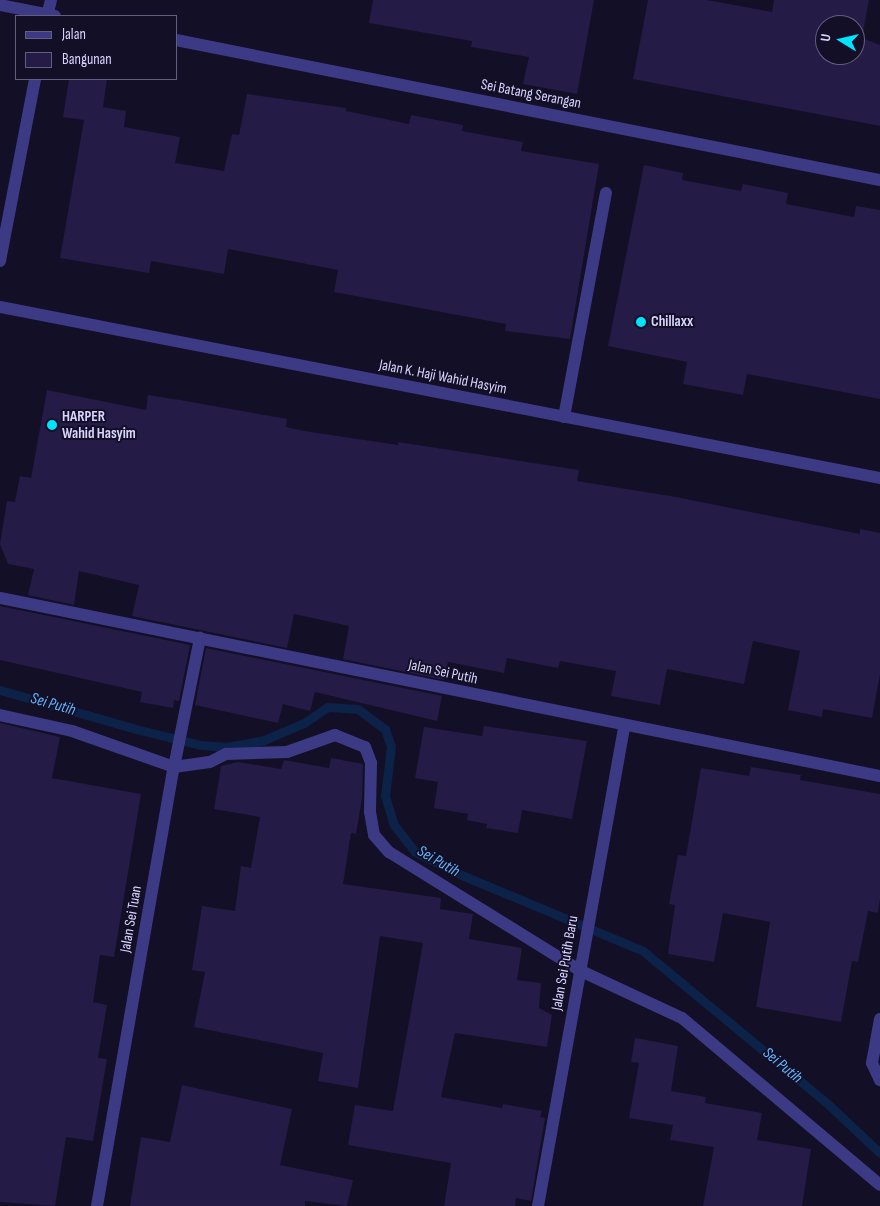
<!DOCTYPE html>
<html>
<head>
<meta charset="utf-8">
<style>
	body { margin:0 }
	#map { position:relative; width:880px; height:1206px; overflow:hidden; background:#130f26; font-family:"Sofia Sans Condensed",sans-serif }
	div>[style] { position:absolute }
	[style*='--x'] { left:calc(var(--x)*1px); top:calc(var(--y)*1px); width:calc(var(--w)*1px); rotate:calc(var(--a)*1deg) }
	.stream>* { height:9px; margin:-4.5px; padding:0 4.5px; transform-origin:4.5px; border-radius:4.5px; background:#0c2248 }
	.building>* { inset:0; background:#241b47 }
	.minor>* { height:12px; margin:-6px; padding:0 6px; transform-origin:6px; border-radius:6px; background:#3d3a85 }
	.dots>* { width:14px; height:14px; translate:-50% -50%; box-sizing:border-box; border:2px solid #130f26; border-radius:50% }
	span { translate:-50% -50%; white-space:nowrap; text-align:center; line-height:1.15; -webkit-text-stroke:4px #130f26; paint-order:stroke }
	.street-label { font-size:15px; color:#d9d4ff }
	.poi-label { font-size:15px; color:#d9d4ff; font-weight:700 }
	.left { translate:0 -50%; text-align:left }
	.water-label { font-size:16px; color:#62b6ff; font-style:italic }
	.legend { position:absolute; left:15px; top:15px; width:162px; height:65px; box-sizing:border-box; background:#130f26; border:1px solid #625e7d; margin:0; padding:6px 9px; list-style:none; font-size:15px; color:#d9d4ff }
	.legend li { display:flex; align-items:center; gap:10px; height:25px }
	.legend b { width:25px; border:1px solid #625e7d }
	.north { position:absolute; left:815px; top:15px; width:50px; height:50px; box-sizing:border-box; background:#130f26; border:1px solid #625e7d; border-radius:50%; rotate:279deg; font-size:14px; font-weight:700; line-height:20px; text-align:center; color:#d9d4ff }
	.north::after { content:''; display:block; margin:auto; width:18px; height:22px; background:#00e5ff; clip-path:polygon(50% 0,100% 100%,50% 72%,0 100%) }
</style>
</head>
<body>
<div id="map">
	<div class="stream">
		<i style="--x:0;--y:690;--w:141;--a:16"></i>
		<i style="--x:136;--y:729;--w:66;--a:14"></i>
		<i style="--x:200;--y:745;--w:26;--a:4"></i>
		<i style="--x:226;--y:747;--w:39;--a:-10"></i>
		<i style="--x:264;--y:740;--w:43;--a:-23"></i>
		<i style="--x:304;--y:723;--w:29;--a:-34"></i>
		<i style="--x:328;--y:707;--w:30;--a:4"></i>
		<i style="--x:358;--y:709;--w:34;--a:37"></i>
		<i style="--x:385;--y:729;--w:18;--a:71"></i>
		<i style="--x:391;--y:746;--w:50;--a:96.8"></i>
		<i style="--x:385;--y:796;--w:30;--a:73"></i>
		<i style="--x:394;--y:825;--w:34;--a:52"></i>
		<i style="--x:415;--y:852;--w:55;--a:26.1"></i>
		<i style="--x:464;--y:876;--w:194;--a:22.7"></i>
		<i style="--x:643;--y:951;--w:241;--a:39.6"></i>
		<i style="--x:829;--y:1105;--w:70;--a:43.3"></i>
	</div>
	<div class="building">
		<i style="clip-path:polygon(373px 0,594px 0,577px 94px,523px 84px,529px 57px,471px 47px,472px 41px,369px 23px)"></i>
		<i style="clip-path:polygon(evenodd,648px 0,707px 0,772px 12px,774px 0,869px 0,862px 38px,880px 45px,880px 126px,633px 79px,648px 0,825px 25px,855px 25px,855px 55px,825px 55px,825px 25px)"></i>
		<i style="clip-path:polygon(69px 79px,107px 79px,103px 107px,126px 111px,124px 127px,180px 137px,175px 163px,224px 171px,232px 134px,239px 135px,247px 94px,346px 108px,346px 111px,409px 124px,411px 115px,463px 125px,462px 131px,523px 142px,521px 151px,599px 164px,570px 339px,505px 331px,506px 324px,334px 292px,338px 270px,228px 249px,224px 274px,151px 261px,149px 273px,60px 258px,84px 120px,63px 117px)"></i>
		<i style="clip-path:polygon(644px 165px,683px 173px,682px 180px,741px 191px,743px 184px,788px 193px,786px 204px,854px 217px,856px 206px,880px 210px,880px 399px,747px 374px,743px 395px,683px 384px,687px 362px,608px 346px)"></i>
		<i style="clip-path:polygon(47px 390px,146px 410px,148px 395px,180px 400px,287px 419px,286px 427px,304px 431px,398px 445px,398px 442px,579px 470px,577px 481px,676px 497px,860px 534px,860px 529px,880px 533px,880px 674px,872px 718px,823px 709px,822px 717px,788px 710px,800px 651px,753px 641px,744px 684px,667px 669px,660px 705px,611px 696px,616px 671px,560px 661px,558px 668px,507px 658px,504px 673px,448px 662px,444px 680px,343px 659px,349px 626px,294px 614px,287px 648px,132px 616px,139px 585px,79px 571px,74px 605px,28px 595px,34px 569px,8px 564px,0 544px,7px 501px,15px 502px,20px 476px,31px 478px)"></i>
		<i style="clip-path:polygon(0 606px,190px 645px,179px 701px,174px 700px,173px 708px,140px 702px,142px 692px,0 660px)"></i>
		<i style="clip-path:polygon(206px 648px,442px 696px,437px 721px,315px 692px,310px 711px,283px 704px,278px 723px,195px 705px)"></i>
		<i style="clip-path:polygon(0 723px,60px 737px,52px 778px,141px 794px,114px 957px,100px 955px,93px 1002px,107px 1005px,98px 1058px,107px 1059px,93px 1141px,66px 1137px,55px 1206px,0 1202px)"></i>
		<i style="clip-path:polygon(484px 726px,587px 741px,572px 819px,522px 810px,518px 833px,486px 828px,487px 824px,467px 820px,468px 814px,434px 808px,438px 782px,415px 778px,424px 727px,482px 736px)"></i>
		<i style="clip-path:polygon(331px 758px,363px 764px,362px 798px,356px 834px,351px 833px,343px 884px,441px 898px,440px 909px,473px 914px,469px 939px,522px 948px,517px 980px,541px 983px,539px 1008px,552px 1015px,547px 1047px,455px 1033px,441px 1097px,502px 1108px,503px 1104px,542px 1111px,540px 1117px,545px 1118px,531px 1201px,516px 1198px,515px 1206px,444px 1206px,451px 1163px,348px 1145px,355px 1105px,393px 1111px,423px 943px,380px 936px,358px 1088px,318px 1081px,323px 1053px,194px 1027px,205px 972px,192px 970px,202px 906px,235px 911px,241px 866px,251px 868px,260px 817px,214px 809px,221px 766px,238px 762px,281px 769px,284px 760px,329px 768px)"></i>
		<i style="clip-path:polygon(751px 767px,801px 775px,800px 780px,880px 794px,880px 898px,878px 913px,868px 911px,858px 962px,852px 961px,841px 1022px,756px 1007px,770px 922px,723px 913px,714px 962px,668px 954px,675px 905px,669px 904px,678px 855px,686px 856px,701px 768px,749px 776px)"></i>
		<i style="clip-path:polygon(635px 1038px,678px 1046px,671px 1091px,706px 1097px,705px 1103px,762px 1113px,757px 1140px,811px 1149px,802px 1206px,703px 1206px,714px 1147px,670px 1140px,673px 1125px,629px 1118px,639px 1063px,631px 1062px)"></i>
		<i style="clip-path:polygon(182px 1085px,292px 1109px,280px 1165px,353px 1180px,347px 1206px,305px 1201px,305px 1206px,130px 1206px,141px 1137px,170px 1142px)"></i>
	</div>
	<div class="minor">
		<i style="--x:0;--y:5;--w:56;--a:11.3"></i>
		<i style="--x:47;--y:16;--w:16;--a:-76"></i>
		<i style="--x:176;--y:40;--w:718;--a:11.25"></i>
		<i style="--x:0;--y:261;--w:185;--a:-79.1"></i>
		<i style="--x:0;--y:307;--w:896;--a:11"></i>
		<i style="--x:564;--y:417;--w:228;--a:-79.4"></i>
		<i style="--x:0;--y:598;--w:898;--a:11.44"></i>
		<i style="--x:0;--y:715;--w:74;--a:12.5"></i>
		<i style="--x:72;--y:731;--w:108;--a:19.4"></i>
		<i style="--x:174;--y:767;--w:36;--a:-8"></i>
		<i style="--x:210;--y:762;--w:18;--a:-27"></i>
		<i style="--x:226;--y:754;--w:61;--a:-1.9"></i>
		<i style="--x:287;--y:752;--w:51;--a:-19.5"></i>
		<i style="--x:335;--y:735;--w:32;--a:22"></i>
		<i style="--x:365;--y:747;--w:17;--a:69"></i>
		<i style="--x:371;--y:763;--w:49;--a:91.2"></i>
		<i style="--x:370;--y:812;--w:23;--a:80"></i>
		<i style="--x:374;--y:835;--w:23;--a:49"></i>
		<i style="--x:389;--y:852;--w:226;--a:31.8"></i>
		<i style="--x:581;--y:971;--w:111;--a:25"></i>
		<i style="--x:682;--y:1018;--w:259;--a:40.1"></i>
		<i style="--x:880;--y:1019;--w:45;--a:100.3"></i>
		<i style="--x:872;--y:1063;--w:19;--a:65"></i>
		<i style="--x:97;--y:1206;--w:446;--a:-80.1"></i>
		<i style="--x:174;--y:767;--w:132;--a:-78.6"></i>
		<i style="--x:538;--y:1206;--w:488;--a:-79.8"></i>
	</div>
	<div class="dots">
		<i style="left:641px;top:322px;background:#00e5ff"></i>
		<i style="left:52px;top:425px;background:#00e5ff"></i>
	</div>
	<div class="street-label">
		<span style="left:531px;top:94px;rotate:11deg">Sei Batang Serangan</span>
		<span style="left:443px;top:377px;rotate:11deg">Jalan K. Haji Wahid Hasyim</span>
		<span style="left:443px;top:672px;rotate:12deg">Jalan Sei Putih</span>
		<span style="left:131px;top:919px;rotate:-80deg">Jalan Sei Tuan</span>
		<span style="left:565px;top:963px;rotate:-80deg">Jalan Sei Putih Baru</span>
	</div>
	<div class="poi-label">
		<span class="left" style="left:651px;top:322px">Chillaxx</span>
		<span class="left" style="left:62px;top:425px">HARPER<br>Wahid Hasyim</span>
	</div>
	<div class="water-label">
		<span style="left:53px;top:705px;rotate:16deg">Sei Putih</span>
		<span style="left:438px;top:862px;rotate:30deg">Sei Putih</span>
		<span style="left:782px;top:1066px;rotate:40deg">Sei Putih</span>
	</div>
	<ul class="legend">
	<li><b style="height:6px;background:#3d3a85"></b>Jalan</li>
	<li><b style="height:14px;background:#241b47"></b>Bangunan</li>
	</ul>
	<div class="north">U</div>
</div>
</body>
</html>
